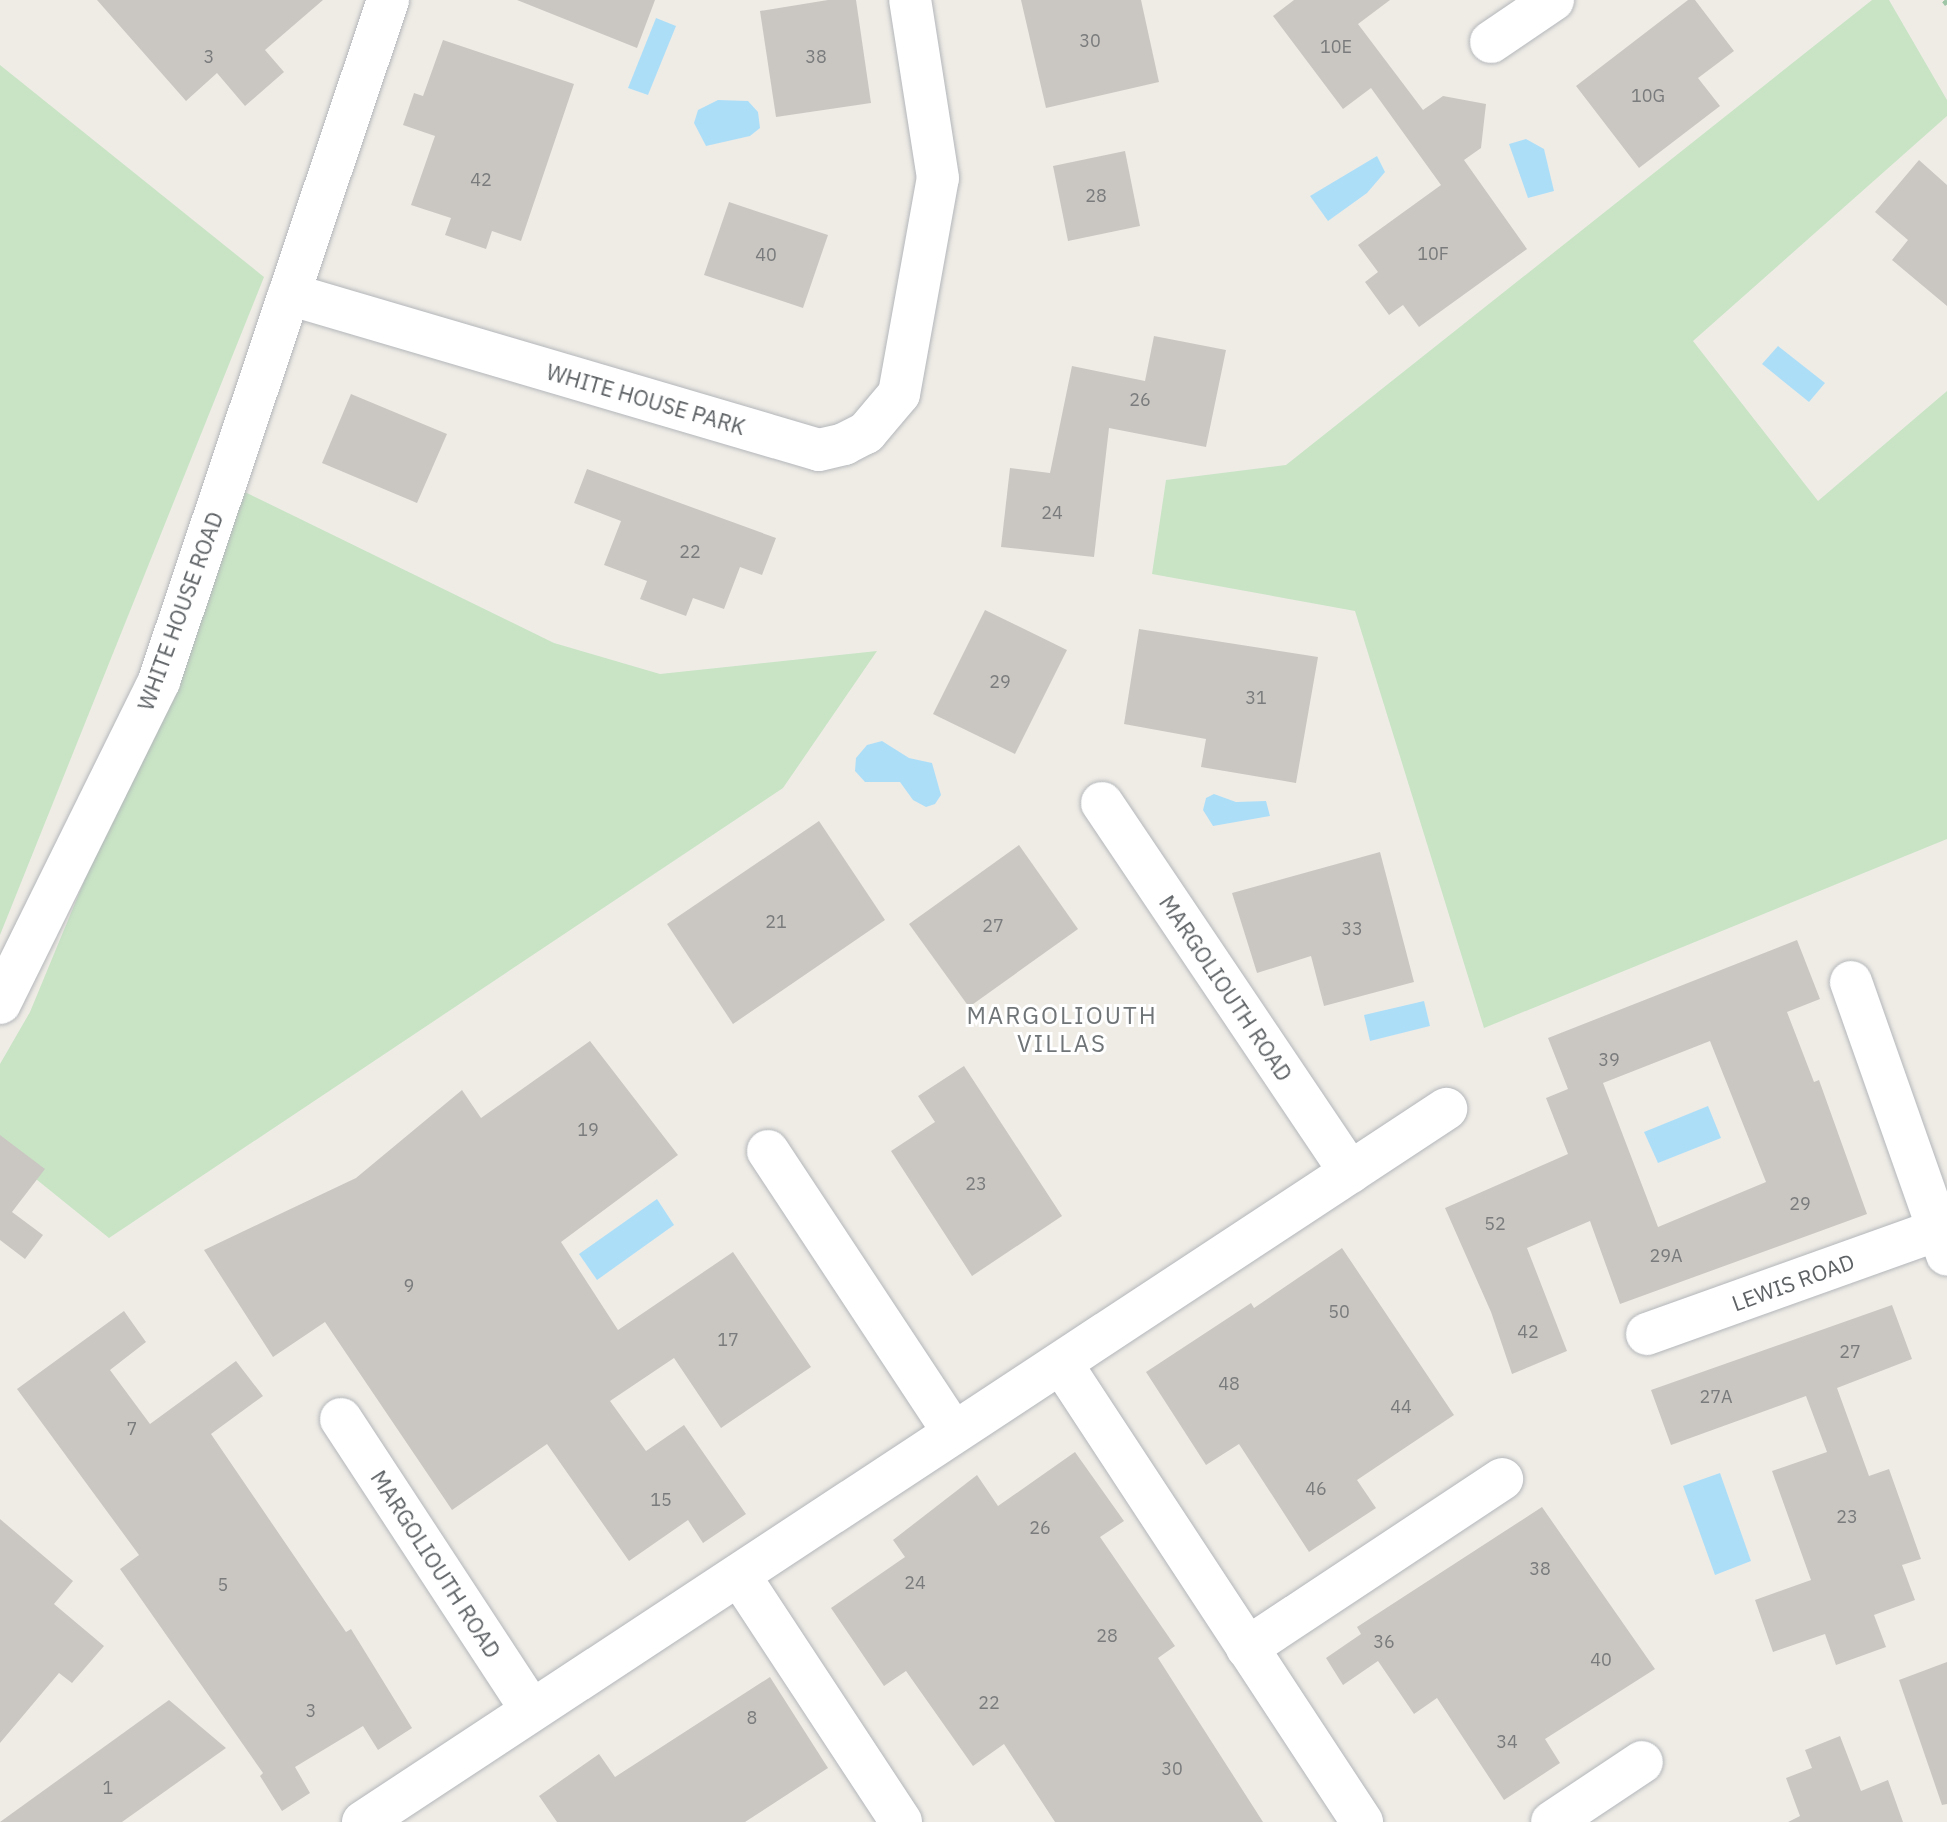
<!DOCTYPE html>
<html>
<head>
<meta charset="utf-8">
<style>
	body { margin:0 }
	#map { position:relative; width:1947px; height:1822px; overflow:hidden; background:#efece6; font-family:"IBM Plex Sans",sans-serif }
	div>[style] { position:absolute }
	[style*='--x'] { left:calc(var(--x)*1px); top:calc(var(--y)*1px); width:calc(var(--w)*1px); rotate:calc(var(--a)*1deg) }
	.green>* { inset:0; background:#c8e4c5 }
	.water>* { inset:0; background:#addef8 }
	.building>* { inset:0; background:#cac7c2 }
	.path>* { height:5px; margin-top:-2.5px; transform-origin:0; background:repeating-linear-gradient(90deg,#9ec5a6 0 8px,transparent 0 12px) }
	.roads { filter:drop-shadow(0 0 2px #b3b6ba) drop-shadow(0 0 2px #b3b6ba) }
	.street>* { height:42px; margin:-21px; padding:0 21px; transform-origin:21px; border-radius:21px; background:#fff }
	span { translate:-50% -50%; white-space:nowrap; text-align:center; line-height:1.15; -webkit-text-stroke:6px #fff; paint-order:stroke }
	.number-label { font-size:18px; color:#797b7c }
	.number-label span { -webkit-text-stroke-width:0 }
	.street-label { font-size:22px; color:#5e6265 }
	.neighbourhood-label { font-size:24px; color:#6f7477; letter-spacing:2px }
</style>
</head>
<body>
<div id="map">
	<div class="green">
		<i style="clip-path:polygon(1872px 0,1889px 0,1947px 100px,1947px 116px,1693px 341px,1818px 501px,1947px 391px,1947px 839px,1484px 1028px,1355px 611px,1152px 574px,1166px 480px,1286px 465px)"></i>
		<i style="clip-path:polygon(0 65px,264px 277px,0 935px)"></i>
		<i style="clip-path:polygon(245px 492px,554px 643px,660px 674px,877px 651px,783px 788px,109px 1238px,0 1150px,0 1064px,30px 1012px)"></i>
	</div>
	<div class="water">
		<i style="clip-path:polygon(656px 18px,676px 26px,648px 95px,628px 88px)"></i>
		<i style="clip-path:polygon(718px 100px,748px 101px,758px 112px,760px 128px,750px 136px,706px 146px,694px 123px,698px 110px)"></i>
		<i style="clip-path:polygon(1526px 139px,1544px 149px,1554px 191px,1528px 198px,1509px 144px)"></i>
		<i style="clip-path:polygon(1377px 156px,1385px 172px,1367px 193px,1328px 221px,1310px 196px)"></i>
		<i style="clip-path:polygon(1778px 346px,1825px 383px,1809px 402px,1762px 364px)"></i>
		<i style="clip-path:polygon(882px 741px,909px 758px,932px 763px,941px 795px,935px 804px,926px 807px,913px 800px,900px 782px,865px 782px,855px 771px,856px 758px,867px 745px)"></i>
		<i style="clip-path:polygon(1214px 794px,1236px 802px,1266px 801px,1270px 816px,1213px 826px,1203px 810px,1206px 798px)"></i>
		<i style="clip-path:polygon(1424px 1001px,1430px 1026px,1370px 1041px,1364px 1015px)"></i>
		<i style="clip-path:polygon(1708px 1106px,1721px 1138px,1658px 1163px,1644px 1132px)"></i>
		<i style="clip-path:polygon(657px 1199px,674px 1225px,597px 1280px,579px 1254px)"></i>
		<i style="clip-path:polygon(1720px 1473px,1751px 1561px,1715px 1575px,1683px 1486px)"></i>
	</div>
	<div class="building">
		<i style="clip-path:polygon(97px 0,323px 0,265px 50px,284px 72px,245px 106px,217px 73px,186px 101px)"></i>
		<i style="clip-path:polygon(517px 0,655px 0,637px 48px)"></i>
		<i style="clip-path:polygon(828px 0,856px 0,871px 103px,776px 117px,760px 11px)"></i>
		<i style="clip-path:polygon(1021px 0,1141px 0,1159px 82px,1046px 108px)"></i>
		<i style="clip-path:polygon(1294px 0,1390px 0,1358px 24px,1423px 110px,1443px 96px,1486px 104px,1481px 148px,1464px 160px,1527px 249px,1419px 327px,1403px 305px,1389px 315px,1365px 282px,1378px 272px,1358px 245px,1441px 185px,1371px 88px,1343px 109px,1273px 16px)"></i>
		<i style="clip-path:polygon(1688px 0,1695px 0,1734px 51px,1698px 78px,1720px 106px,1639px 168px,1576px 86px)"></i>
		<i style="clip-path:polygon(443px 40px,574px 84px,521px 241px,492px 231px,486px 249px,445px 235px,451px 218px,411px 205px,435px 136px,403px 125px,414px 93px,423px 96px)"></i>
		<i style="clip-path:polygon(1125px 151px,1140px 226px,1068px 241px,1053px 166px)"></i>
		<i style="clip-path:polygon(1919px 160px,1947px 185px,1947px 306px,1892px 260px,1908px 240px,1875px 212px)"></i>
		<i style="clip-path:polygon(729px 202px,828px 235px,803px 308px,704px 275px)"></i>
		<i style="clip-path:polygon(1154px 336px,1226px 350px,1206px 447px,1109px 428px,1094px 557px,1001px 547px,1010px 468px,1050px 473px,1072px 366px,1145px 381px)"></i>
		<i style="clip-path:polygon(351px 394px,447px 434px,417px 503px,322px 463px)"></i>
		<i style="clip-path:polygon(587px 469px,776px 538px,762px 575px,740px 567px,724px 609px,693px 598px,686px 616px,640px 599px,647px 581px,604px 565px,621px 521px,574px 503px)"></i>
		<i style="clip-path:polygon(985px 610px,1067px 650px,1015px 754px,933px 714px)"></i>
		<i style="clip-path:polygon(1139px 629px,1318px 657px,1296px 783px,1201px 767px,1206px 739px,1124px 724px)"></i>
		<i style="clip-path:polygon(819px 821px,885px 920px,733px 1024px,667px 924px)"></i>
		<i style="clip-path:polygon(1019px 845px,1078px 929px,969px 1007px,909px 924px)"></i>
		<i style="clip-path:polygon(1380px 852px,1414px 982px,1324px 1006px,1311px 956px,1257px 973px,1232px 893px)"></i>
		<i style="clip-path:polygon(evenodd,1797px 940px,1820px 999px,1787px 1012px,1814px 1082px,1819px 1080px,1867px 1214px,1620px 1304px,1590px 1221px,1527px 1248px,1567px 1351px,1512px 1374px,1491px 1312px,1445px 1208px,1568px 1154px,1546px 1098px,1568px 1089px,1548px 1038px,1797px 940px,1710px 1041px,1766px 1182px,1658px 1227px,1603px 1083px,1710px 1041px)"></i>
		<i style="clip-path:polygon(590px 1041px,678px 1155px,561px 1242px,618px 1330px,733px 1252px,811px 1367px,721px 1428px,674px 1358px,610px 1401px,646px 1451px,684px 1425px,746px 1514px,703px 1543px,688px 1520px,629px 1561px,547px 1444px,452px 1510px,325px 1322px,273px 1357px,204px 1250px,356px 1178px,462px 1090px,481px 1118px)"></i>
		<i style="clip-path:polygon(964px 1066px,1062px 1216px,972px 1276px,891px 1151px,935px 1122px,918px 1096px)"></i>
		<i style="clip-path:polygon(0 1135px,45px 1169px,12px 1212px,43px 1235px,25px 1259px,0 1240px)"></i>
		<i style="clip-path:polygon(1342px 1248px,1454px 1415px,1357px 1480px,1376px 1508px,1309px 1552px,1239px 1444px,1206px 1465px,1146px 1372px,1251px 1303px,1254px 1308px)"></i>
		<i style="clip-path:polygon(1892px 1305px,1912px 1359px,1837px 1388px,1869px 1476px,1889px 1469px,1921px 1559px,1902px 1565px,1915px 1600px,1874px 1615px,1886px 1647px,1836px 1665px,1825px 1634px,1773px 1652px,1755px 1600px,1811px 1580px,1772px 1471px,1827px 1452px,1806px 1396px,1671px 1445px,1651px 1390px)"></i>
		<i style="clip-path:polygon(124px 1311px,146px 1342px,110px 1370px,150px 1424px,236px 1361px,263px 1396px,211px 1434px,346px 1632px,351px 1629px,412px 1728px,378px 1750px,363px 1726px,295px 1767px,310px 1793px,282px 1811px,260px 1776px,263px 1773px,120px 1569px,139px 1555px,17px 1389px)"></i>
		<i style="clip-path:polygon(1075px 1452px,1124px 1521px,1100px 1537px,1175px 1646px,1158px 1658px,1263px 1822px,1055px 1822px,1004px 1744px,973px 1766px,906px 1671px,884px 1686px,831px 1608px,905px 1557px,893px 1540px,977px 1475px,998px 1506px)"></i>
		<i style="clip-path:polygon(1542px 1507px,1655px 1669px,1545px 1739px,1560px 1763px,1504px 1800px,1437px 1698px,1414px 1714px,1378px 1661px,1343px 1685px,1326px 1658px,1361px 1634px,1357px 1627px)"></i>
		<i style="clip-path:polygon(0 1519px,73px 1581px,54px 1604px,104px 1646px,72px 1683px,59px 1673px,0 1743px)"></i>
		<i style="clip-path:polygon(1947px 1662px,1947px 1804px,1942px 1805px,1899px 1680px)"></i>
		<i style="clip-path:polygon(770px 1677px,828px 1768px,745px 1822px,557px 1822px,539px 1796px,599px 1754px,615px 1777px)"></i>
		<i style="clip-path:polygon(169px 1700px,226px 1748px,122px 1822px,0 1822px)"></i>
		<i style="clip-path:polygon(1840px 1736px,1861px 1791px,1888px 1780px,1903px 1822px,1788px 1822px,1800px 1816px,1786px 1778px,1812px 1768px,1805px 1750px)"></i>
	</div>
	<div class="path">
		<i style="--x:1944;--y:0;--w:5;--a:53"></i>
	</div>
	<div class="roads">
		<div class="street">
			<i style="--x:1491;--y:42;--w:75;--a:-34.1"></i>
			<i style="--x:289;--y:294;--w:552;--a:16.4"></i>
			<i style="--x:819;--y:450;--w:26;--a:-13"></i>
			<i style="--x:844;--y:444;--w:25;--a:-27"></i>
			<i style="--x:866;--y:433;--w:51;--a:-49.8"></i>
			<i style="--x:899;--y:394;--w:219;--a:-79.8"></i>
			<i style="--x:938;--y:178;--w:180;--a:-98.9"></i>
			<i style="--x:1102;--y:803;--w:445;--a:56.1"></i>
			<i style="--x:1851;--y:982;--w:289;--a:70.6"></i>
			<i style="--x:0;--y:1003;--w:359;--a:-63.7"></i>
			<i style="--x:159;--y:681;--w:718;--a:-71.41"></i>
			<i style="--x:768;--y:1151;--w:336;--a:56.6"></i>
			<i style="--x:1647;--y:1334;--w:309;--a:-19.7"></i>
			<i style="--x:1061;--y:1363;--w:549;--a:56.74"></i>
			<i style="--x:341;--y:1419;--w:347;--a:56.8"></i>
			<i style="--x:739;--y:1575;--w:295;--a:56.7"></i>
			<i style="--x:1247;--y:1648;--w:306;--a:-33.5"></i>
			<i style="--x:363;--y:1822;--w:1297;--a:-33.36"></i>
			<i style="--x:1552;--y:1822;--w:108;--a:-33.7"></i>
		</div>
	</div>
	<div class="number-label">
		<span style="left:1090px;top:41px">30</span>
		<span style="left:1336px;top:47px">10E</span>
		<span style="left:209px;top:57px">3</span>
		<span style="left:816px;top:57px">38</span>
		<span style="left:1648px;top:96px">10G</span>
		<span style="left:481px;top:180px">42</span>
		<span style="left:1096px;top:196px">28</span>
		<span style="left:1433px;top:254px">10F</span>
		<span style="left:766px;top:255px">40</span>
		<span style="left:1140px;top:400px">26</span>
		<span style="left:1052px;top:513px">24</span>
		<span style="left:690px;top:552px">22</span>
		<span style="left:1000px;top:682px">29</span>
		<span style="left:1256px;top:698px">31</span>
		<span style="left:776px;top:922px">21</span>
		<span style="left:993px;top:926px">27</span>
		<span style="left:1352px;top:929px">33</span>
		<span style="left:1609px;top:1060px">39</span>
		<span style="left:588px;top:1130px">19</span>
		<span style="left:976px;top:1184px">23</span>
		<span style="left:1800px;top:1204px">29</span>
		<span style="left:1495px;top:1224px">52</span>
		<span style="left:1666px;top:1256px">29A</span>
		<span style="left:409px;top:1286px">9</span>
		<span style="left:1339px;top:1312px">50</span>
		<span style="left:1528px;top:1332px">42</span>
		<span style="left:728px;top:1340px">17</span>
		<span style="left:1850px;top:1352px">27</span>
		<span style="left:1229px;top:1384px">48</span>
		<span style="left:1716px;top:1397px">27A</span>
		<span style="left:1401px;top:1407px">44</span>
		<span style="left:132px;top:1429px">7</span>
		<span style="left:1316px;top:1489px">46</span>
		<span style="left:661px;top:1500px">15</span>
		<span style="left:1847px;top:1517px">23</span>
		<span style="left:1040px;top:1528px">26</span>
		<span style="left:1540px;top:1569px">38</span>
		<span style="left:915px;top:1583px">24</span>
		<span style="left:223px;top:1585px">5</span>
		<span style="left:1107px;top:1636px">28</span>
		<span style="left:1384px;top:1642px">36</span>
		<span style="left:1601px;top:1660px">40</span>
		<span style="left:989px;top:1703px">22</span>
		<span style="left:311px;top:1711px">3</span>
		<span style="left:752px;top:1718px">8</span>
		<span style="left:1507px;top:1742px">34</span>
		<span style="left:1172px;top:1769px">30</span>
		<span style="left:108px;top:1788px">1</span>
	</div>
	<div class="street-label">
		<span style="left:646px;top:399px;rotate:16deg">WHITE HOUSE PARK</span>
		<span style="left:180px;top:611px;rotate:-70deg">WHITE HOUSE ROAD</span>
		<span style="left:1226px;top:988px;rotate:56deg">MARGOLIOUTH ROAD</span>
		<span style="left:1793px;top:1282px;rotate:-20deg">LEWIS ROAD</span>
		<span style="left:436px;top:1564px;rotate:57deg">MARGOLIOUTH ROAD</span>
	</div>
	<div class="neighbourhood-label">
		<span style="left:1062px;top:1030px">MARGOLIOUTH<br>VILLAS</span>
	</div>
</div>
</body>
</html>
